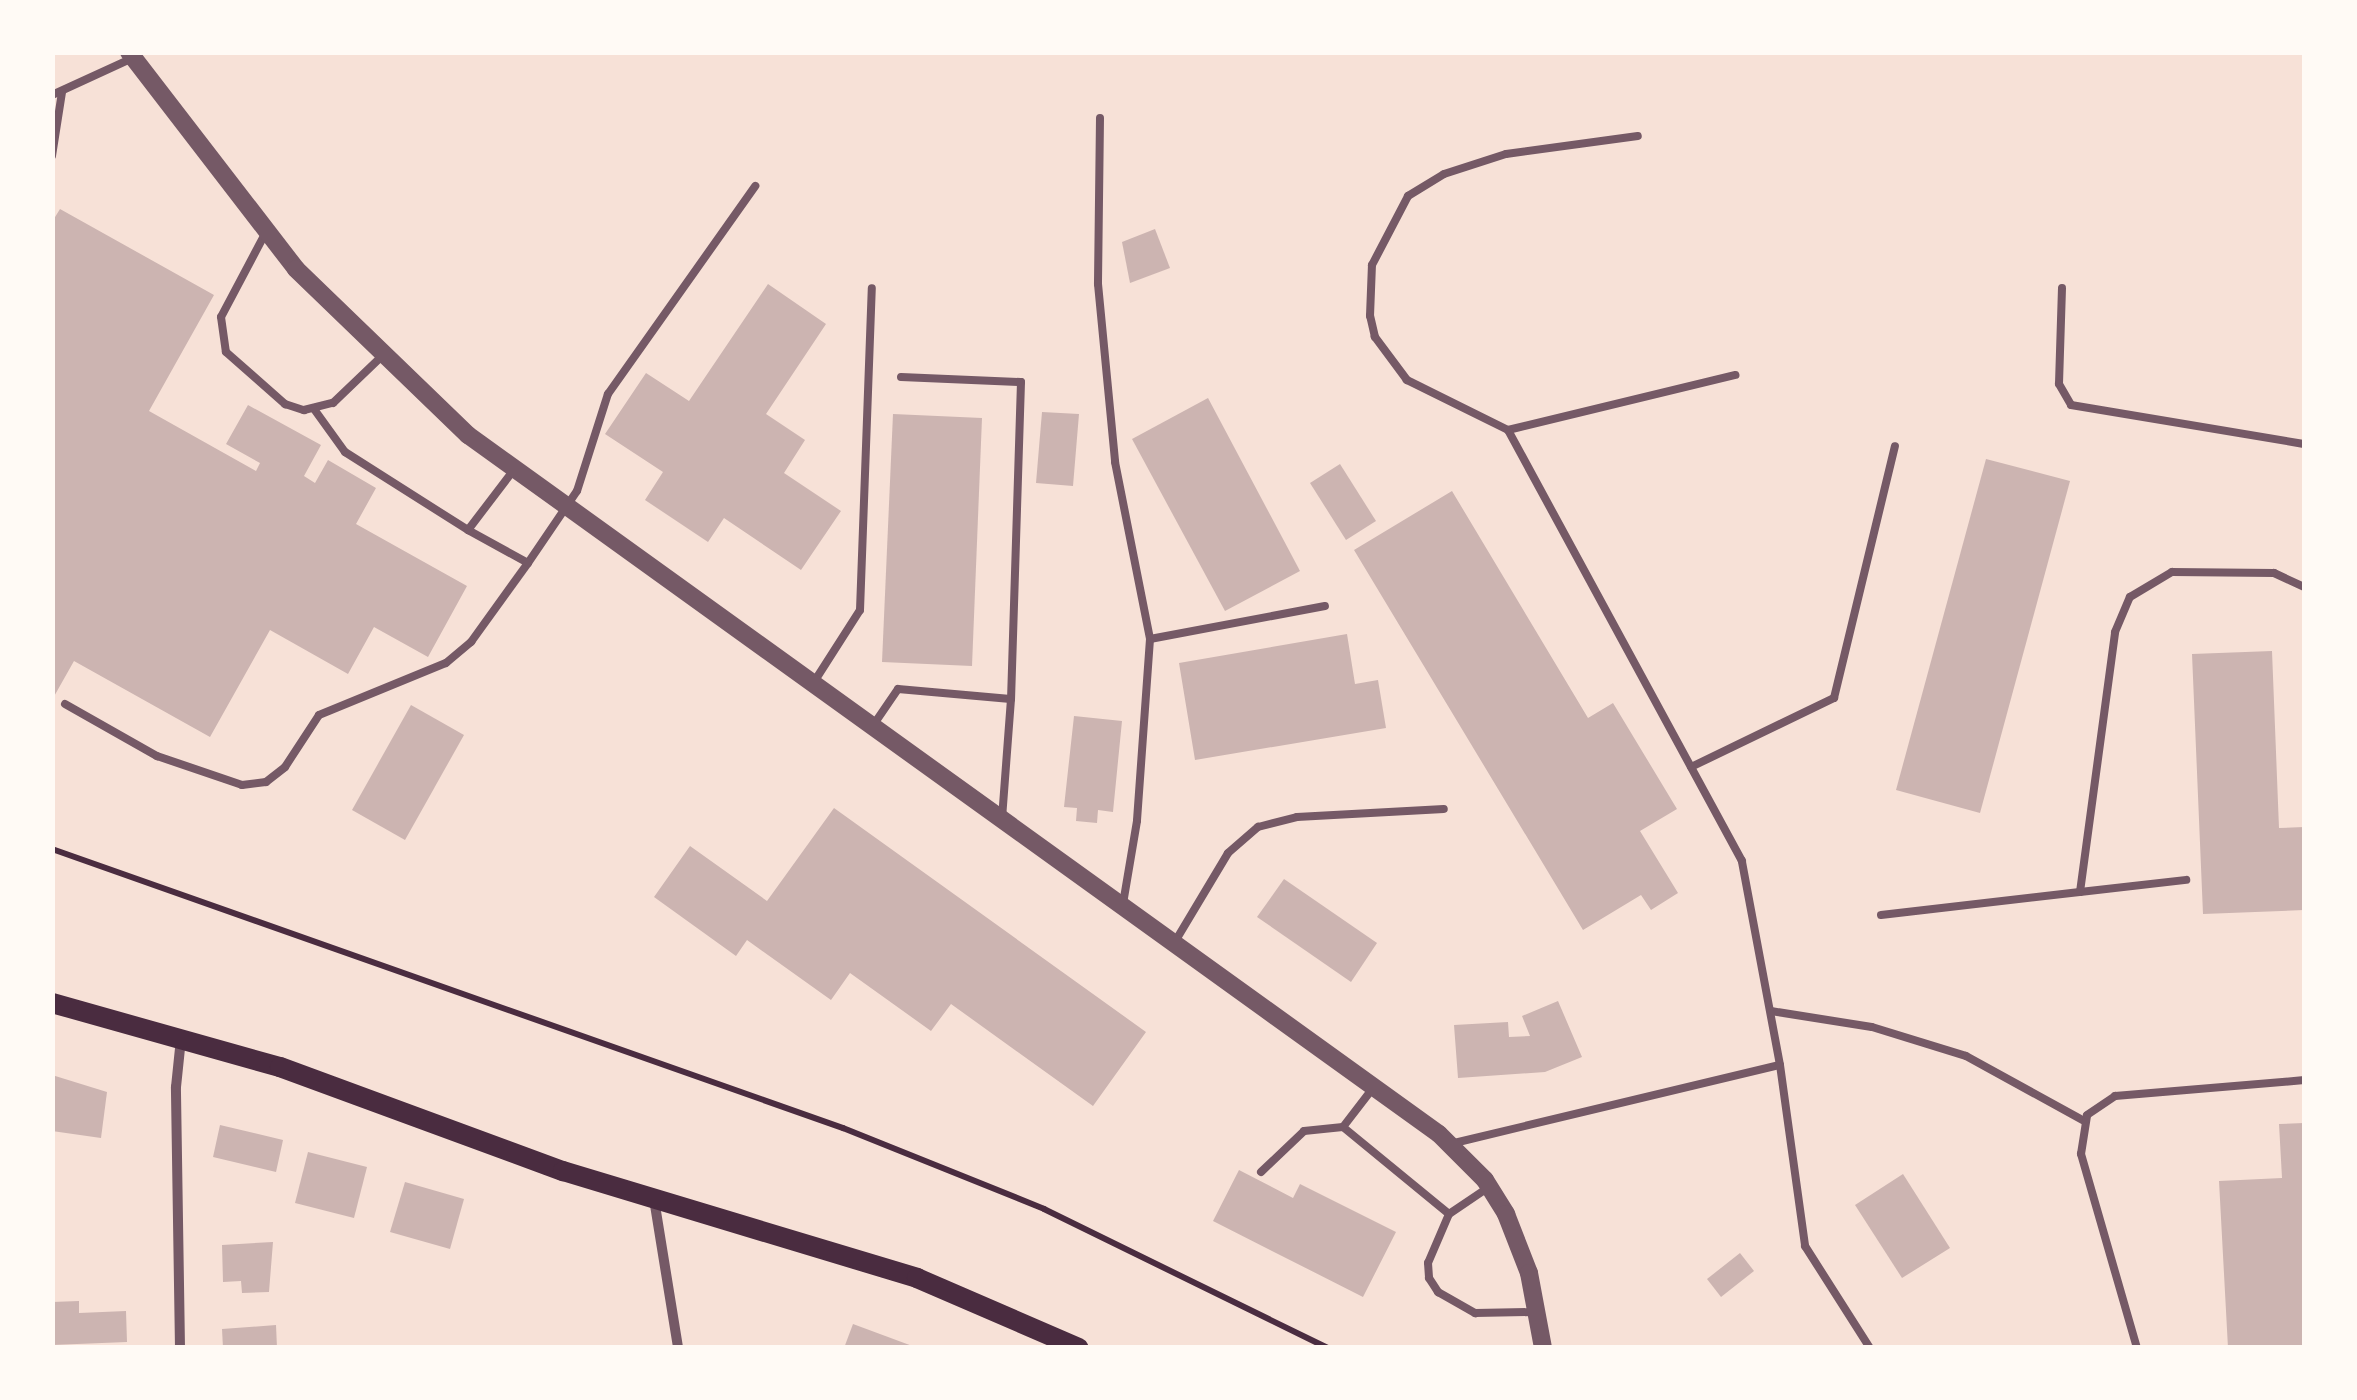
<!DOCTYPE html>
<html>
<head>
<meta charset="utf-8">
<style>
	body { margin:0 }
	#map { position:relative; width:2357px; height:1400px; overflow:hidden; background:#f7e1d7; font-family:"Open Sans",sans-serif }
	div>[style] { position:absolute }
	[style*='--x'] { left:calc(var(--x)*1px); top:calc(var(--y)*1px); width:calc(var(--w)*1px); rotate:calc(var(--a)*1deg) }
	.building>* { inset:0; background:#ccb4b1 }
	.path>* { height:6px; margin:-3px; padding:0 3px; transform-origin:3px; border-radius:3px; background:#4a2c40 }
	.service>* { height:8px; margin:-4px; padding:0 4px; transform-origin:4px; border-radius:4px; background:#755966 }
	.minor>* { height:10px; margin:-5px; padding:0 5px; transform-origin:5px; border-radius:5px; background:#755966 }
	.tertiary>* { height:18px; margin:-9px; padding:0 9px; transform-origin:9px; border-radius:9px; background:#755966 }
	.secondary>* { height:20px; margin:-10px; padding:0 10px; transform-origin:10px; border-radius:10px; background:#4a2c40 }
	span { translate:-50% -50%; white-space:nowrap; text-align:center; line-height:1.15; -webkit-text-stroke:8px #fffaf5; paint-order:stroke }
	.frame { position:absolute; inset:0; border:55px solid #fffaf5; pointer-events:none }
</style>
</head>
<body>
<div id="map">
	<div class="building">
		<i style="clip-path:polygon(60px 209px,214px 295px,149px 411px,256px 471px,260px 463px,226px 444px,248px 405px,321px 445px,304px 476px,315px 483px,328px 460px,376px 488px,356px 524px,467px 586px,428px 657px,374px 627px,348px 674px,270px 630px,210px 737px,74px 661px,52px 700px,52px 222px)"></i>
		<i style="clip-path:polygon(1155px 229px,1170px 268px,1130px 283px,1122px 242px)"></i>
		<i style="clip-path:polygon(768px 284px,826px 324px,766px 414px,805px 440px,784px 473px,841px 511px,801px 570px,724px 518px,708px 542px,645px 500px,663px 472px,605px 434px,646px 373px,689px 401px)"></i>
		<i style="clip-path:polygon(1208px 398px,1300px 571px,1225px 611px,1132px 439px)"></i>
		<i style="clip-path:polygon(1042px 412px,1079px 414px,1073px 486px,1036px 483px)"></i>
		<i style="clip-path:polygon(893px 414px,982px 418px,972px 666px,882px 662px)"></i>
		<i style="clip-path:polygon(1986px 459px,2070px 481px,1980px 813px,1896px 790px)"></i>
		<i style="clip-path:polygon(1340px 464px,1376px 521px,1346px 540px,1310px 483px)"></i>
		<i style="clip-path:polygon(1452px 491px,1588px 718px,1613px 703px,1677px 809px,1640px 831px,1678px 893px,1651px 910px,1641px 895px,1583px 930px,1354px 550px)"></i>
		<i style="clip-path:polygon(1347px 634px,1355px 684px,1378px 680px,1386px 728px,1195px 760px,1179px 663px)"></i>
		<i style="clip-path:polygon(2272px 651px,2279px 828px,2304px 827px,2304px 910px,2203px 914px,2192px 654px)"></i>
		<i style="clip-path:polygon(411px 705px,464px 735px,405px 840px,352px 810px)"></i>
		<i style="clip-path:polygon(1074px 716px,1122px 721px,1113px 812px,1098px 810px,1097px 823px,1076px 821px,1077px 808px,1064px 807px)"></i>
		<i style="clip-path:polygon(834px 808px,1146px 1032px,1093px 1106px,951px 1004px,931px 1031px,850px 973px,831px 1000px,747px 940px,736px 956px,654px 897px,690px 846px,767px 901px)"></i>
		<i style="clip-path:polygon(1284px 879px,1377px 943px,1351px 982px,1257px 917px)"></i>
		<i style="clip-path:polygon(1558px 1001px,1582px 1057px,1545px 1072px,1458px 1078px,1454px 1025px,1508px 1022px,1509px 1037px,1530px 1036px,1522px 1016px)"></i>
		<i style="clip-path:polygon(52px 1075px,107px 1092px,101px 1138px,52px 1131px)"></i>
		<i style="clip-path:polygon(2304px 1123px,2304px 1348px,2228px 1348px,2219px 1181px,2282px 1178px,2279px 1124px)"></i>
		<i style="clip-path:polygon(220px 1125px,283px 1140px,276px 1172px,213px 1157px)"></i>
		<i style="clip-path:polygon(308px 1152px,367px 1167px,354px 1218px,295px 1203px)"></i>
		<i style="clip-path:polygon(1239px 1170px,1293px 1198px,1300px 1184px,1396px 1232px,1363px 1297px,1213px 1221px)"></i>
		<i style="clip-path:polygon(1903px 1174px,1950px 1248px,1902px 1278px,1855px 1205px)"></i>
		<i style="clip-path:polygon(405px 1182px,464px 1199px,450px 1249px,390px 1232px)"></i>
		<i style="clip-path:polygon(273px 1242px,269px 1292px,242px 1293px,241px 1281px,223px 1282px,222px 1245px)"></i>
		<i style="clip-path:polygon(1740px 1253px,1754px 1271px,1721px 1297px,1707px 1279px)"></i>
		<i style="clip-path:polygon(79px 1301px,79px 1313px,126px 1311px,127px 1342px,52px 1345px,52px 1302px)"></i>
		<i style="clip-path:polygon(853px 1324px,915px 1347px,915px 1348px,844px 1348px)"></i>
		<i style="clip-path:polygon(276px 1325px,277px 1348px,223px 1348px,222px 1329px)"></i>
	</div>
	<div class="path">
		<i style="--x:52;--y:849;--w:839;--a:19.43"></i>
		<i style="--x:843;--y:1128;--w:217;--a:21.9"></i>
		<i style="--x:1044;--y:1209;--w:316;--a:26.1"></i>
	</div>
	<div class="service">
		<i style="--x:52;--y:95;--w:89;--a:-24.6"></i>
		<i style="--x:1100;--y:118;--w:166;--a:90.7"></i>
		<i style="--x:1098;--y:284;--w:179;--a:84.5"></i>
		<i style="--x:1115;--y:462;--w:180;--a:78.8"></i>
		<i style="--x:1150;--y:639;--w:182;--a:94.1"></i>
		<i style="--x:1137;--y:821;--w:84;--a:99.6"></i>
		<i style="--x:52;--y:156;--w:65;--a:-81.1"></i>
		<i style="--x:266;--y:232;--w:96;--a:117.9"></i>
		<i style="--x:221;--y:317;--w:35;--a:82"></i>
		<i style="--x:226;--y:352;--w:79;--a:41.4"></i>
		<i style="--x:285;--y:404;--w:20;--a:18"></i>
		<i style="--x:304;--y:410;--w:30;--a:-14"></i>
		<i style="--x:333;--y:403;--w:66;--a:-43.8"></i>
		<i style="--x:2062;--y:288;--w:96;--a:91.8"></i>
		<i style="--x:2059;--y:384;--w:24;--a:60"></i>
		<i style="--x:2071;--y:405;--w:236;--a:9.5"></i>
		<i style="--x:901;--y:377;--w:120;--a:2.4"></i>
		<i style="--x:1021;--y:382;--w:317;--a:91.8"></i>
		<i style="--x:314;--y:409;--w:53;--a:54.2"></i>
		<i style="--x:345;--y:452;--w:146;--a:32.4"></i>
		<i style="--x:468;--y:530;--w:74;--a:-52.7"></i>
		<i style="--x:1508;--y:430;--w:234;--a:-13.6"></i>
		<i style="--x:528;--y:563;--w:87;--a:-55.8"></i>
		<i style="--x:577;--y:491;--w:102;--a:-72.3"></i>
		<i style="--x:608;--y:394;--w:255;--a:-54.7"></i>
		<i style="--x:1150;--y:639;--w:178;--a:-10.7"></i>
		<i style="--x:814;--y:682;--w:85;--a:-57.4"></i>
		<i style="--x:860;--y:610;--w:322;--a:-87.9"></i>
		<i style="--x:65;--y:704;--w:106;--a:29.5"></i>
		<i style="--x:157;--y:756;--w:90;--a:18.8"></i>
		<i style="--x:242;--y:785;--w:24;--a:-7"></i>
		<i style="--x:266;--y:782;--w:24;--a:-38"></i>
		<i style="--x:285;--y:767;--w:62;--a:-56.8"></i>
		<i style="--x:319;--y:715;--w:137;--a:-22.3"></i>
		<i style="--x:446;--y:663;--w:33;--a:-40"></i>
		<i style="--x:471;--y:642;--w:97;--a:-54.2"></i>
		<i style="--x:528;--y:563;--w:68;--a:-151.2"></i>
		<i style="--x:872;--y:727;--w:46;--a:-55.6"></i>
		<i style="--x:898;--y:689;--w:113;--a:5.1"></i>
		<i style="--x:1011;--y:699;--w:120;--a:94.3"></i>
		<i style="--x:1691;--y:767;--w:159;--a:-25.8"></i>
		<i style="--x:1834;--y:698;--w:259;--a:-76.4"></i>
		<i style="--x:2080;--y:892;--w:107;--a:-6.5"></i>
		<i style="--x:1881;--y:915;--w:200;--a:-6.6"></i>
		<i style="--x:2080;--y:892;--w:262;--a:-82.3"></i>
		<i style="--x:2115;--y:632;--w:38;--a:-67"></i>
		<i style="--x:2130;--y:597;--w:49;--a:-30.8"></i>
		<i style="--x:2172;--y:572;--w:102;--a:0.6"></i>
		<i style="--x:2274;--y:573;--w:33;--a:25"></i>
		<i style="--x:1176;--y:940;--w:101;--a:-59.1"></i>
		<i style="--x:1228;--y:853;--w:40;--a:-41"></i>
		<i style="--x:1258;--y:827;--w:40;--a:-14.4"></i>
		<i style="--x:1297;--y:817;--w:147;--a:-3.1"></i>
		<i style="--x:1771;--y:1011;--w:102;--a:9"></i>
		<i style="--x:1872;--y:1027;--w:98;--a:17.1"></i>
		<i style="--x:1966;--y:1056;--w:135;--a:28.8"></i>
		<i style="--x:1780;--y:1065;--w:183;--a:82.1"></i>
		<i style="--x:1805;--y:1246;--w:121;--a:57.5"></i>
		<i style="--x:1373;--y:1088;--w:49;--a:127.6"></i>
		<i style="--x:1343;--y:1127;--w:137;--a:39.4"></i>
		<i style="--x:1450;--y:1144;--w:339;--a:-13.5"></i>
		<i style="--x:1780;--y:1065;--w:208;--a:-100.6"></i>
		<i style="--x:1742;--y:861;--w:490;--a:-118.5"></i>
		<i style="--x:1508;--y:430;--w:113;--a:-153.7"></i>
		<i style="--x:1407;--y:380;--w:54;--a:-126.7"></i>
		<i style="--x:1375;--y:337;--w:22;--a:-103"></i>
		<i style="--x:1370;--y:316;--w:51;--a:-87.8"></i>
		<i style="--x:1372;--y:265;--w:78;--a:-62.4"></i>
		<i style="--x:1408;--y:196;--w:42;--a:-31.4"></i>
		<i style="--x:1444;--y:174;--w:65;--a:-17.9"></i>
		<i style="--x:1506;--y:154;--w:133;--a:-7.8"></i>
		<i style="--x:1261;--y:1172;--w:59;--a:-43.6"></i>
		<i style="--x:1304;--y:1131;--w:39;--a:-6"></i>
		<i style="--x:1489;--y:1187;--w:48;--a:146"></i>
		<i style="--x:1449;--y:1214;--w:53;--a:113.2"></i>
		<i style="--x:1428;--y:1263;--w:15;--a:86"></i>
		<i style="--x:1429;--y:1278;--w:17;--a:57"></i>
		<i style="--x:1438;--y:1292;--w:43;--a:29.6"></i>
		<i style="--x:1475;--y:1313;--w:59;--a:-1"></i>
		<i style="--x:2137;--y:1348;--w:202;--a:-106.1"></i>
		<i style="--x:2081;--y:1154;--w:39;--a:-81"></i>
		<i style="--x:2087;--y:1115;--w:34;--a:-34"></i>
		<i style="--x:2115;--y:1096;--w:190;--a:-4.8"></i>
	</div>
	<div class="minor">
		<i style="--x:654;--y:1199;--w:151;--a:80.8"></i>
		<i style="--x:180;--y:1348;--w:261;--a:-90.9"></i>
		<i style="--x:176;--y:1087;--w:48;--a:-84.1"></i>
	</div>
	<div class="tertiary">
		<i style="--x:129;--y:52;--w:274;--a:52.4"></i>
		<i style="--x:296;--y:269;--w:239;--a:44"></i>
		<i style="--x:468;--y:435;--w:1196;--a:35.75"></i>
		<i style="--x:1439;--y:1134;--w:65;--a:45"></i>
		<i style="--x:1485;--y:1180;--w:40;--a:58"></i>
		<i style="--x:1506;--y:1214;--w:63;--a:68.7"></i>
		<i style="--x:1529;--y:1273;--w:76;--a:79.4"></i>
	</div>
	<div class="secondary">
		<i style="--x:52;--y:1003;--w:237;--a:15.7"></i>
		<i style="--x:280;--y:1067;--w:302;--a:20.2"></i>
		<i style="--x:563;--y:1171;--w:370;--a:16.8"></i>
		<i style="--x:917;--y:1278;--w:176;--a:23.4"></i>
	</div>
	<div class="frame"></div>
</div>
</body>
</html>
